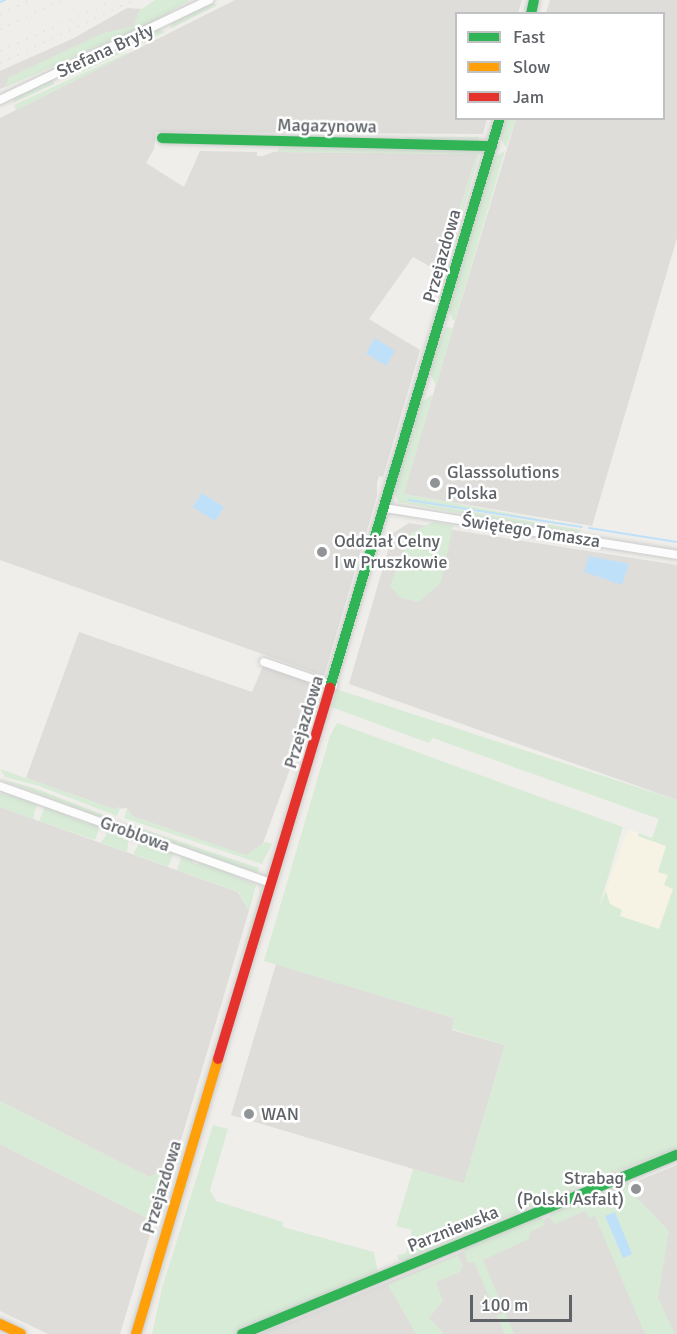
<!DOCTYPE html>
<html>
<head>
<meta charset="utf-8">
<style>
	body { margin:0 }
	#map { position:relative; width:677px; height:1334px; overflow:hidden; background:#efeeea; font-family:Signika,sans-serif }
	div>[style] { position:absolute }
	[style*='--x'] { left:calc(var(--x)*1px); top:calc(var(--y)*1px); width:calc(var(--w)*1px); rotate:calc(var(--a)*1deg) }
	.commercial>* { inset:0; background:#f7f3e4 }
	.industrial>* { inset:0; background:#dfddda }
	.green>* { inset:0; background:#d8ebd6 }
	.water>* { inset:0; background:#bfe0f9 }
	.stream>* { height:2px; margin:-1px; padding:0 1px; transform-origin:1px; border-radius:1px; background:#bfe0f9 }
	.roads { filter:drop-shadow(0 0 2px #cbcccc) drop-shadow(0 0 2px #cbcccc) }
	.street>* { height:8px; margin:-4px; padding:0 4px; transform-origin:4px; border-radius:4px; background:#fdfcfc }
	.fast>* { height:10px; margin:-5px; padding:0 5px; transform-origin:5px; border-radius:5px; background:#30b455 }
	.slow>* { height:10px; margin:-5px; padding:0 5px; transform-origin:5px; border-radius:5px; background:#ff9f0a }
	.jam>* { height:10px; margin:-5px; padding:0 5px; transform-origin:5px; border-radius:5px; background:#e5322d }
	.rail>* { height:2px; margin-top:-1px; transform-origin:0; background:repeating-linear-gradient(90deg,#e4e4e4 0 1.5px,transparent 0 9.5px) }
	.dots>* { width:16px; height:16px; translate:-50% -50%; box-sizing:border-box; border:3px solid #fff; border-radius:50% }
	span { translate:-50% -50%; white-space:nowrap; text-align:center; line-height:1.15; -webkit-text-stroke:5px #fff; paint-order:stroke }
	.street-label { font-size:18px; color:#5f6368 }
	.poi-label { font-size:18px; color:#5f6368 }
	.left { translate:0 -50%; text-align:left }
	.right { translate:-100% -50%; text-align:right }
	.legend { position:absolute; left:455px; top:12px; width:210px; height:108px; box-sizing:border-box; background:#fff; border:2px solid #bfc1c3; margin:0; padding:8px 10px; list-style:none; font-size:18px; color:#5f6368 }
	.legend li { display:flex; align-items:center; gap:12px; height:30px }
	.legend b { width:30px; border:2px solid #bfc1c3 }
	.scale { position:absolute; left:470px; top:1295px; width:102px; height:27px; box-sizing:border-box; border:3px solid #5f6368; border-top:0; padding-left:8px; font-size:18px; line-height:21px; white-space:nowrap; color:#5f6368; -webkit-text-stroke:4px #fff; paint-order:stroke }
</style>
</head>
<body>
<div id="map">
	<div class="commercial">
		<i style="clip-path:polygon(628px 829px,677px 847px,677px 876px,658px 933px,598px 912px)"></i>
	</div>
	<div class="industrial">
		<i style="clip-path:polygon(235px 0,522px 0,518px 13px,456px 14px,456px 118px,487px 119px,483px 134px,156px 132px,154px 149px,146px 163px,184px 187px,200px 151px,257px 152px,257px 156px,262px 156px,274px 152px,477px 154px,440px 272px,413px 257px,369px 319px,420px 350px,383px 477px,379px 476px,377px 483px,377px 496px,324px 676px,0 560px,0 118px)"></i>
		<i style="clip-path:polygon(550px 0,677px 0,677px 238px,592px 526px,403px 494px,516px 119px,664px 118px,664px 14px,546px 13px)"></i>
		<i style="clip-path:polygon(127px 8px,142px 9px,158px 18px,0 89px,0 71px,72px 39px)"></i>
		<i style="clip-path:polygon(409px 523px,677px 565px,677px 800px,349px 684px,393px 533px)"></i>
		<i style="clip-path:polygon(79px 632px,252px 692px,263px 666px,320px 686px,262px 846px,246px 856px,132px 816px,127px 808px,114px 809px,26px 778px)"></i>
		<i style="clip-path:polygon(0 807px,238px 892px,249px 911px,173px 1167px,149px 1177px,0 1101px)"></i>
		<i style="clip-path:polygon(276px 964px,454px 1018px,452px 1030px,505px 1045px,464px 1184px,231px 1115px)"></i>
		<i style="clip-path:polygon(0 1144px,145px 1217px,151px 1231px,120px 1334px,48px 1334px,0 1311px)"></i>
		<i style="clip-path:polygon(677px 1165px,677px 1334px,257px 1334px,290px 1322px)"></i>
	</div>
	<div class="green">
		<i style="clip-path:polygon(155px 0,190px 0,148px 25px,6px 87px,8px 78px,35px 65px,103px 33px,134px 26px,139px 11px)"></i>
		<i style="clip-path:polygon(211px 2px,217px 5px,170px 29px,172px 23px)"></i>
		<i style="clip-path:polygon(159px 29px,165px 32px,132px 48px,135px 42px)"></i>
		<i style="clip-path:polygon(120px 48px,126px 51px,82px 72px,84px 65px)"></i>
		<i style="clip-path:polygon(127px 53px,128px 54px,16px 110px,14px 105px)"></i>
		<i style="clip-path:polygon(52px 80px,54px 84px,13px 103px,15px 97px)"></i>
		<i style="clip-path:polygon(504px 119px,516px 119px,506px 148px,499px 135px)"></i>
		<i style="clip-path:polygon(404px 137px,479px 137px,479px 141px,406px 139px)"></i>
		<i style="clip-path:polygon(281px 144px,480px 152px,447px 266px,442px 265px,477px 154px,277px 152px)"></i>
		<i style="clip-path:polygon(505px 151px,455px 321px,453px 320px,448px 309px,494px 157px)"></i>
		<i style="clip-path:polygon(446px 327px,453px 328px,436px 386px,429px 371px)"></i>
		<i style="clip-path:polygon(433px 394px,404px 494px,583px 527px,409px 501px,582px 530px,575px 534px,398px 502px,394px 490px,411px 433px,416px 430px,413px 428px,420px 403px)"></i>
		<i style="clip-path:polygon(433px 522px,453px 526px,441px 582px,419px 602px,401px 598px,390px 586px,411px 533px)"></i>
		<i style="clip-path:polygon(336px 689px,677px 800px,677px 1149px,596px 1179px,406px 1261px,399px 1260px,397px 1255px,406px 1253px,412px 1230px,396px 1226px,413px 1169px,464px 1183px,505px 1045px,452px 1029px,454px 1018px,264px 961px,330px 736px,337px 723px,623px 827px,599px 907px,606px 891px,610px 904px,622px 910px,620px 916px,659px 929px,673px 889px,664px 885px,668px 875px,658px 872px,666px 846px,638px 836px,639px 833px,652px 838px,659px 819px,433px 738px,429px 743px,331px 707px)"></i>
		<i style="clip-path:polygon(0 769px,114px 809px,121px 806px,117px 816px,39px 786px,5px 777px)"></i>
		<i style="clip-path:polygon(0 779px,34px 788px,114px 819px,107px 820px)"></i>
		<i style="clip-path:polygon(0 793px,37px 803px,33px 819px,0 807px)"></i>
		<i style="clip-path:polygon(45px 806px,84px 823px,95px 824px,99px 829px,95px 840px,39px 821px)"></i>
		<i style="clip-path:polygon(127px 808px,132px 816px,246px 855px,265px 842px,272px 844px,262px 864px,124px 818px)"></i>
		<i style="clip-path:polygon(124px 823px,259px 868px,257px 874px,129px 828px)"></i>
		<i style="clip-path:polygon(109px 830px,129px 836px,127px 852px,101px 843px)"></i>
		<i style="clip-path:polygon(141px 840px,174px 852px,168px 867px,133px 854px)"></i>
		<i style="clip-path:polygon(182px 855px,193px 859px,192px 862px,198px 865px,200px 861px,256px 885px,234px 970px,249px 912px,239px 892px,177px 870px)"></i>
		<i style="clip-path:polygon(259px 885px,263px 895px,237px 969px,260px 894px)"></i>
		<i style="clip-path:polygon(0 1101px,149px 1177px,173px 1167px,151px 1231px,145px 1217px,0 1144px)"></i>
		<i style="clip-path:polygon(213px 1125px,228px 1129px,210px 1190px,216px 1201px,283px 1222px,283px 1227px,374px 1252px,378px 1273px,235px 1334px,152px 1334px,162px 1288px)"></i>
		<i style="clip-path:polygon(627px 1179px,632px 1193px,669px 1231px,658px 1298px,675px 1334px,645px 1334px,595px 1216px,589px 1218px,585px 1211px,555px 1224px,550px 1218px,551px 1211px)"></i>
		<i style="clip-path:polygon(538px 1215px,545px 1221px,543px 1226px,530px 1232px,529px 1239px,483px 1260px,504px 1310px,496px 1313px,474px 1262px,468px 1263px,463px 1249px)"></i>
		<i style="clip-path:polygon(458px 1255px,463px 1266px,460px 1272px,436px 1282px,443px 1301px,429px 1318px,444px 1334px,416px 1334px,388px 1285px)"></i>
		<i style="clip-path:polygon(505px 1312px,514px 1334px,505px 1334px,497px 1316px)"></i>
	</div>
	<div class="water">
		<i style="clip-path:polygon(375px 338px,395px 351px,386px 366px,366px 353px)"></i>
		<i style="clip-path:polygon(202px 493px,224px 507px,215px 521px,193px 507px)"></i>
		<i style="clip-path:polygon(589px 556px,629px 564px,622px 585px,584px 572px)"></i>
		<i style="clip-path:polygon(615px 1212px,632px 1254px,623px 1258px,605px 1216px)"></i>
	</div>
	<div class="stream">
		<i style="--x:0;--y:2;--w:5;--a:-22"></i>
		<i style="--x:409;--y:500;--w:175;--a:8.9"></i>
		<i style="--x:589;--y:528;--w:89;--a:9"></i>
	</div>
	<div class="roads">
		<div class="street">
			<i style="--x:0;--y:100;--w:232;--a:-25.6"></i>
			<i style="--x:385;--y:508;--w:296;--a:9.1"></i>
			<i style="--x:264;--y:662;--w:73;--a:19.2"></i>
			<i style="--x:0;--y:786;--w:288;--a:19.7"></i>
		</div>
		<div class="fast">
			<i style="--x:531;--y:14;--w:14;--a:-78"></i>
			<i style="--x:162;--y:138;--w:330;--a:1.4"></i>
			<i style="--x:330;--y:687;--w:594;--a:-73.37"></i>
			<i style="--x:242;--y:1334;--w:470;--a:-22.4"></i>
		</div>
		<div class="slow">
			<i style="--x:0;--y:1324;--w:23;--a:25"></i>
			<i style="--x:136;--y:1334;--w:287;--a:-73.4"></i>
		</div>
		<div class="jam">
			<i style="--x:218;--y:1059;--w:388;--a:-73.2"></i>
		</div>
	</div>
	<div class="rail">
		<i style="--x:0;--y:14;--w:33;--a:-25"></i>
		<i style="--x:0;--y:29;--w:68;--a:-25.1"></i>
		<i style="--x:0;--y:51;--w:125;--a:-24.1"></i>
		<i style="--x:0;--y:63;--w:148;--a:-25.2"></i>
	</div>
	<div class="dots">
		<i style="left:435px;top:483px;background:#919496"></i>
		<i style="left:322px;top:552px;background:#919496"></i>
		<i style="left:249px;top:1114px;background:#919496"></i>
		<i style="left:636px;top:1189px;background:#919496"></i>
	</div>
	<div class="street-label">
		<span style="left:105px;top:51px;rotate:-25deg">Stefana Bryły</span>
		<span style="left:327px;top:126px;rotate:1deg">Magazynowa</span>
		<span style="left:442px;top:256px;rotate:-74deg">Przejazdowa</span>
		<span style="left:531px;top:531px;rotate:9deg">Świętego Tomasza</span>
		<span style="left:304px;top:722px;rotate:-73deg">Przejazdowa</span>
		<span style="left:135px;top:834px;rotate:20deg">Groblowa</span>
		<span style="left:162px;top:1187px;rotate:-73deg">Przejazdowa</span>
		<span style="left:453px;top:1229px;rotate:-22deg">Parzniewska</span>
	</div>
	<div class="poi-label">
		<span class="left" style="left:447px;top:483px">Glasssolutions<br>Polska</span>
		<span class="left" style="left:334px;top:552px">Oddział Celny<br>I w Pruszkowie</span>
		<span class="left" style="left:261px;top:1114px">WAN</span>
		<span class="right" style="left:624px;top:1189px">Strabag<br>(Polski Asfalt)</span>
	</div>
	<ul class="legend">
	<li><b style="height:8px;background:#30b455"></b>Fast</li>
	<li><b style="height:8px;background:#ff9f0a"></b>Slow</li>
	<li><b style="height:8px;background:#e5322d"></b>Jam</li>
	</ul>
	<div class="scale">100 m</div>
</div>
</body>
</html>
